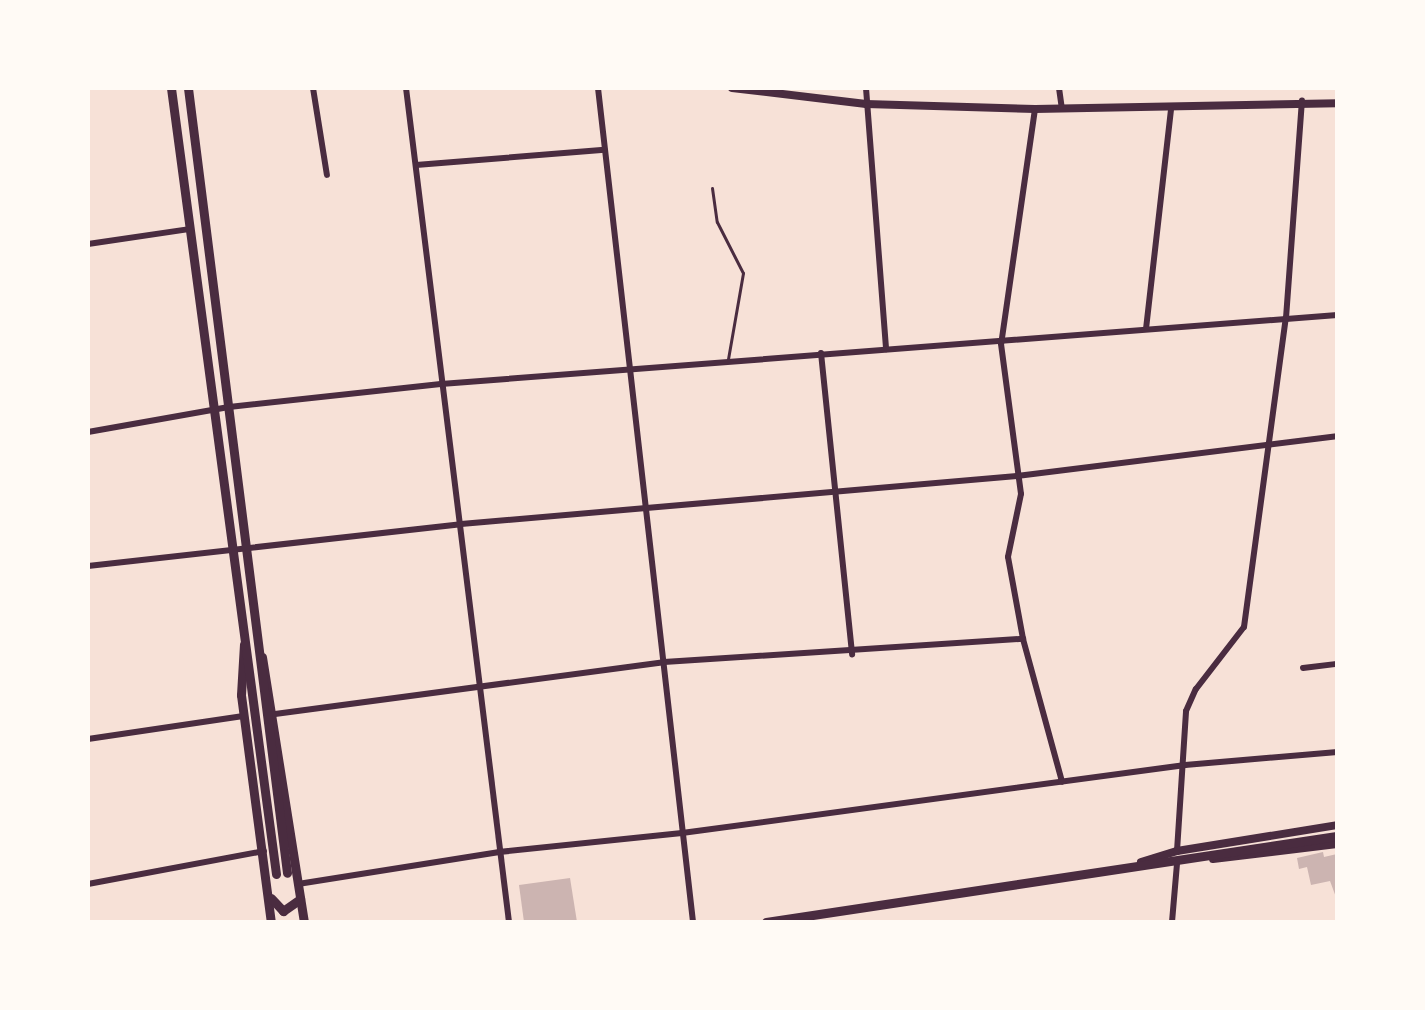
<!DOCTYPE html>
<html>
<head>
<meta charset="utf-8">
<style>
	body { margin:0 }
	#map { position:relative; width:1425px; height:1010px; overflow:hidden; background:#f7e1d7; font-family:"Nunito Sans",sans-serif }
	div>[style] { position:absolute }
	[style*='--x'] { left:calc(var(--x)*1px); top:calc(var(--y)*1px); width:calc(var(--w)*1px); rotate:calc(var(--a)*1deg) }
	.building>* { inset:0; background:#ccb4b1 }
	.service>* { height:3px; margin:-1.5px; padding:0 1.5px; transform-origin:1.5px; border-radius:1.5px; background:#4a2c40 }
	.minor>* { height:6px; margin:-3px; padding:0 3px; transform-origin:3px; border-radius:3px; background:#4a2c40 }
	.secondary>* { height:8px; margin:-4px; padding:0 4px; transform-origin:4px; border-radius:4px; background:#4a2c40 }
	.primary>* { height:9px; margin:-4.5px; padding:0 4.5px; transform-origin:4.5px; border-radius:4.5px; background:#4a2c40 }
	.trunk>* { height:9px; margin:-4.5px; padding:0 4.5px; transform-origin:4.5px; border-radius:4.5px; background:#4a2c40 }
	span { translate:-50% -50%; white-space:nowrap; text-align:center; line-height:1.15; -webkit-text-stroke:6px #fffaf5; paint-order:stroke }
	.frame { position:absolute; inset:0; border:90px solid #fffaf5; pointer-events:none }
</style>
</head>
<body>
<div id="map">
	<div class="building">
		<i style="clip-path:polygon(1323px 852px,1324px 857px,1337px 854px,1337px 900px,1330px 881px,1311px 885px,1307px 867px,1299px 869px,1297px 858px)"></i>
		<i style="clip-path:polygon(570px 878px,577px 922px,524px 922px,519px 885px)"></i>
	</div>
	<div class="service">
		<i style="--x:712;--y:188;--w:34;--a:82"></i>
		<i style="--x:717;--y:222;--w:57;--a:63"></i>
		<i style="--x:743;--y:273;--w:87;--a:99.9"></i>
	</div>
	<div class="minor">
		<i style="--x:313;--y:88;--w:88;--a:80.9"></i>
		<i style="--x:406;--y:88;--w:840;--a:82.96"></i>
		<i style="--x:598;--y:88;--w:839;--a:83.5"></i>
		<i style="--x:866;--y:88;--w:262;--a:85.6"></i>
		<i style="--x:1059;--y:88;--w:21;--a:82"></i>
		<i style="--x:1035;--y:109;--w:237;--a:98.2"></i>
		<i style="--x:1001;--y:344;--w:151;--a:82.4"></i>
		<i style="--x:1021;--y:494;--w:64;--a:101.7"></i>
		<i style="--x:1008;--y:557;--w:83;--a:79.6"></i>
		<i style="--x:1023;--y:639;--w:148;--a:74.7"></i>
		<i style="--x:416;--y:165;--w:189;--a:-4.6"></i>
		<i style="--x:88;--y:244;--w:102;--a:-8.4"></i>
		<i style="--x:1146;--y:329;--w:220;--a:-83.5"></i>
		<i style="--x:821;--y:353;--w:303;--a:84.1"></i>
		<i style="--x:88;--y:432;--w:143;--a:-10.1"></i>
		<i style="--x:229;--y:407;--w:213;--a:-6.2"></i>
		<i style="--x:441;--y:384;--w:899;--a:-4.4"></i>
		<i style="--x:88;--y:566;--w:375;--a:-6.4"></i>
		<i style="--x:461;--y:524;--w:558;--a:-4.93"></i>
		<i style="--x:1017;--y:476;--w:322;--a:-7.1"></i>
		<i style="--x:1303;--y:668;--w:34;--a:-7"></i>
		<i style="--x:275;--y:714;--w:392;--a:-7.6"></i>
		<i style="--x:664;--y:662;--w:360;--a:-3.7"></i>
		<i style="--x:88;--y:739;--w:157;--a:-8.4"></i>
		<i style="--x:1177;--y:851;--w:140;--a:-86.3"></i>
		<i style="--x:1186;--y:711;--w:24;--a:-66"></i>
		<i style="--x:1196;--y:689;--w:78;--a:-52.3"></i>
		<i style="--x:1244;--y:627;--w:312;--a:-82.3"></i>
		<i style="--x:1286;--y:318;--w:218;--a:-85.8"></i>
		<i style="--x:88;--y:884;--w:179;--a:-10.6"></i>
		<i style="--x:298;--y:884;--w:204;--a:-9"></i>
		<i style="--x:499;--y:852;--w:184;--a:-5.9"></i>
		<i style="--x:682;--y:833;--w:508;--a:-7.7"></i>
		<i style="--x:1185;--y:765;--w:153;--a:-4.9"></i>
		<i style="--x:1172;--y:922;--w:58;--a:-85.1"></i>
	</div>
	<div class="secondary">
		<i style="--x:732;--y:88;--w:135;--a:6.8"></i>
		<i style="--x:866;--y:104;--w:169;--a:1.7"></i>
		<i style="--x:1035;--y:109;--w:302;--a:-1.1"></i>
		<i style="--x:1213;--y:859;--w:125;--a:-6.9"></i>
		<i style="--x:1141;--y:862;--w:38;--a:-17"></i>
		<i style="--x:1177;--y:851;--w:162;--a:-9.2"></i>
	</div>
	<div class="primary">
		<i style="--x:244;--y:644;--w:51;--a:93.4"></i>
		<i style="--x:241;--y:695;--w:229;--a:82.5"></i>
		<i style="--x:262;--y:657;--w:268;--a:81"></i>
		<i style="--x:271;--y:898;--w:18;--a:47"></i>
		<i style="--x:283;--y:911;--w:21;--a:-35"></i>
		<i style="--x:766;--y:922;--w:577;--a:-8.57"></i>
	</div>
	<div class="trunk">
		<i style="--x:171;--y:88;--w:793;--a:82.39"></i>
		<i style="--x:188;--y:88;--w:791;--a:82.81"></i>
	</div>
	<div class="frame"></div>
</div>
</body>
</html>
